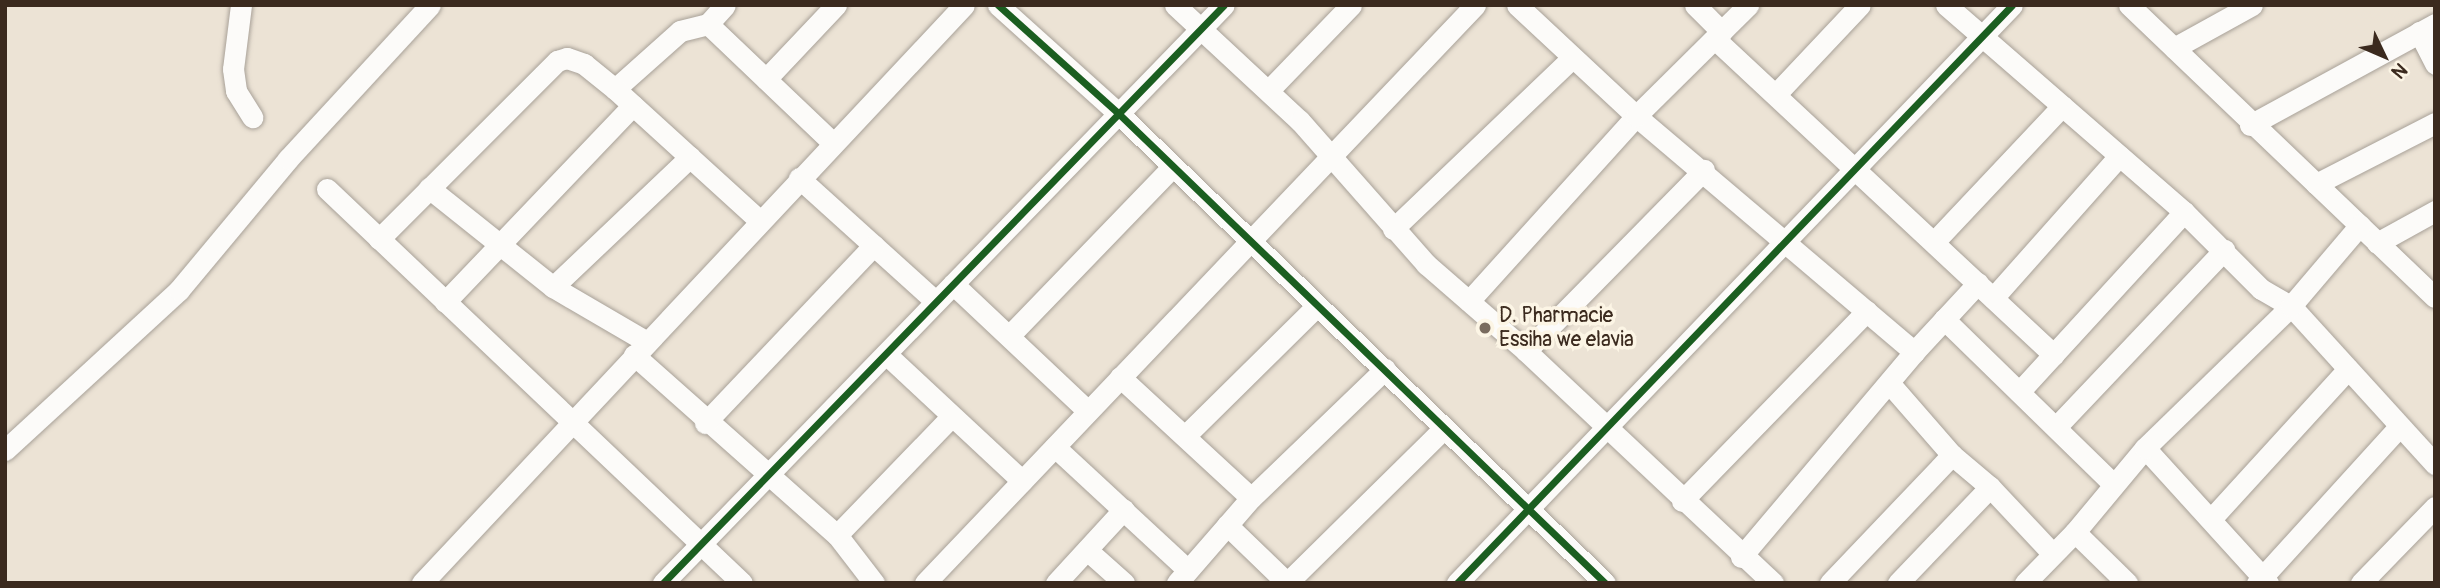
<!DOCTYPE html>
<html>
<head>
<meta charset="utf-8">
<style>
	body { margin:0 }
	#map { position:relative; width:2440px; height:588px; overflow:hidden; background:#ece3d5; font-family:Pangolin,sans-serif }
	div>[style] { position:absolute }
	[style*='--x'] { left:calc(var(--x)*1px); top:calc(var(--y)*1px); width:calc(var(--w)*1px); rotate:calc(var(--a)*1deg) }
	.roads { filter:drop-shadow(0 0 2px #a8a198) drop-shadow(0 0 2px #a8a198) }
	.minor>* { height:21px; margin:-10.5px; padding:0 10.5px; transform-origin:10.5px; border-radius:10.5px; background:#fcfbf9 }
	.cycleway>* { height:7px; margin:-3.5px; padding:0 3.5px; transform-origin:3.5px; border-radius:3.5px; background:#1b5e20 }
	.dots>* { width:19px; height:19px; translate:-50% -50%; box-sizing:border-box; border:4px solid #fcf5e5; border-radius:50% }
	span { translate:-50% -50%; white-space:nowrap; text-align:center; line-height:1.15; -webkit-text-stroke:7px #fcf5e5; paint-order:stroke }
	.poi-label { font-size:21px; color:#3b2a1e }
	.left { translate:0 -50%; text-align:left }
	.frame { position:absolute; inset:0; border:7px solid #3b2a1e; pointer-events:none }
	.north { position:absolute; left:2349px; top:21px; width:70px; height:70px; -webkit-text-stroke:5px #fcf5e5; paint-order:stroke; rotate:134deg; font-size:19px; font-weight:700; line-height:28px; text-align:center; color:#3b2a1e }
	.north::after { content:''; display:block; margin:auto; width:24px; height:32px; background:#3b2a1e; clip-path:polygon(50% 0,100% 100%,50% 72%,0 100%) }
</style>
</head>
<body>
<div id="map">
	<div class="roads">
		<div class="minor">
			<i style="--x:241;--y:5;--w:64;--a:97.1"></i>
			<i style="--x:233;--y:69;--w:22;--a:82"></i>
			<i style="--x:236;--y:91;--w:31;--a:58"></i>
			<i style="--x:998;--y:5;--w:163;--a:42"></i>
			<i style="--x:1119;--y:114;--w:675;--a:43.98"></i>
			<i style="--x:1175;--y:5;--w:171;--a:42.9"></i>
			<i style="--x:1300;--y:121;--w:191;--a:48.6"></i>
			<i style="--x:1426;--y:264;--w:133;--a:41"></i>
			<i style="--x:1526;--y:351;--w:339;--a:43.2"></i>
			<i style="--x:1517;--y:5;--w:163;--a:43"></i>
			<i style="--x:1636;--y:116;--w:365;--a:40.3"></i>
			<i style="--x:1695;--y:5;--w:38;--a:45"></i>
			<i style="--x:1946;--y:5;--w:315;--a:41"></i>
			<i style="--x:2184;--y:212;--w:109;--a:45"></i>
			<i style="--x:2261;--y:289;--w:34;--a:30"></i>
			<i style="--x:2291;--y:306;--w:214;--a:47.7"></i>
			<i style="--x:2129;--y:5;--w:423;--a:43.7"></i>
			<i style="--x:708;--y:24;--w:25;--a:-48"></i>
			<i style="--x:2419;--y:32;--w:36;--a:63"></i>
			<i style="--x:1715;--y:39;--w:463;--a:43"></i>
			<i style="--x:2174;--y:48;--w:89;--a:-28.9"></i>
			<i style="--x:766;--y:79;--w:102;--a:-46.6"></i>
			<i style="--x:615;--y:89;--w:87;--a:-41.7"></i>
			<i style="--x:680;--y:31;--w:29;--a:-14"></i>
			<i style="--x:708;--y:24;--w:173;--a:43.6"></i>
			<i style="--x:1269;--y:90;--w:118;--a:-46"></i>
			<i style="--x:1776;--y:94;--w:122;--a:-46.7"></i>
			<i style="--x:2250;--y:125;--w:211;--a:-28.6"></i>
			<i style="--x:799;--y:178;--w:183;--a:42.1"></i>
			<i style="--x:2316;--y:184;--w:134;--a:-27.1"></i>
			<i style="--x:429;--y:188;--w:159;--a:38.6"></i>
			<i style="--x:553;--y:287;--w:109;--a:30.3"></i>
			<i style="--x:327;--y:189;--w:572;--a:43.51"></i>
			<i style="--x:1393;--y:229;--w:248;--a:-43.7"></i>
			<i style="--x:379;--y:239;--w:252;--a:-45"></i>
			<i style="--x:557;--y:61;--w:10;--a:-17"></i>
			<i style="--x:567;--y:58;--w:18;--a:19"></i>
			<i style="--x:584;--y:64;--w:40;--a:39"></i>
			<i style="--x:615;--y:89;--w:196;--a:42.3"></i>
			<i style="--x:1934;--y:242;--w:187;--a:-46.7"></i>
			<i style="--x:2377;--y:243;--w:66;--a:-28.9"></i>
			<i style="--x:953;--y:284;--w:185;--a:43.3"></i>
			<i style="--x:553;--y:287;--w:189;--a:-43.5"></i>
			<i style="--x:1993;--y:298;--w:190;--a:-48.4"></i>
			<i style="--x:1469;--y:301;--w:249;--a:-47.9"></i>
			<i style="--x:1636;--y:116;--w:158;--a:-44.7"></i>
			<i style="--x:445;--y:302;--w:272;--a:-46.3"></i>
			<i style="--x:1944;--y:319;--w:236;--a:44.3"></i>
			<i style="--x:1009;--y:336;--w:236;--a:-46"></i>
			<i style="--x:1526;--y:351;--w:254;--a:-45.5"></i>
			<i style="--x:886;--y:354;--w:186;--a:43"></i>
			<i style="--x:634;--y:355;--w:271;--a:41.6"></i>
			<i style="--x:837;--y:535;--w:61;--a:52.4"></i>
			<i style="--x:1120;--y:377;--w:178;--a:42.7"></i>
			<i style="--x:1890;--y:384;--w:94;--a:48.9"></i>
			<i style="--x:1952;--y:455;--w:50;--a:40.1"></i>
			<i style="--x:1990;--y:487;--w:91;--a:46.8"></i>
			<i style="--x:2020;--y:391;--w:243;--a:-47.5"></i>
			<i style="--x:705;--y:423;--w:245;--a:-46.5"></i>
			<i style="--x:2057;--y:426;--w:243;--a:-46.5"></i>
			<i style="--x:1186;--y:435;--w:184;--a:-44.6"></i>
			<i style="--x:1055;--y:447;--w:181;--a:42.8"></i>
			<i style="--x:2145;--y:448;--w:183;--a:47.7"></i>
			<i style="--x:5;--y:450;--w:236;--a:-42.6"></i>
			<i style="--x:179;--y:290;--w:170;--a:-50.2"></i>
			<i style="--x:288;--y:159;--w:209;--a:-47.3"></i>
			<i style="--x:1682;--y:501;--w:265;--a:-45.8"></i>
			<i style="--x:2211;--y:519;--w:203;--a:-47.6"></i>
			<i style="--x:1227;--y:525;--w:83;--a:44"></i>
			<i style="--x:2075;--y:532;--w:73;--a:44.4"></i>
			<i style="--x:837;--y:535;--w:165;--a:-46"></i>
			<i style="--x:1087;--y:550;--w:50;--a:41.7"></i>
			<i style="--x:1741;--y:557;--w:268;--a:-49.8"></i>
			<i style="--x:1914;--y:352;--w:94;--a:-47.2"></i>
			<i style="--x:422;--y:583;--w:792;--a:-46.84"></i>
			<i style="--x:663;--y:583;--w:805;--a:-45.86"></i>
			<i style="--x:925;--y:583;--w:798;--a:-46.42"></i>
			<i style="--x:1056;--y:583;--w:100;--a:-47.4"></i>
			<i style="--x:1177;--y:583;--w:113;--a:-49"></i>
			<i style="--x:1251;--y:498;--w:186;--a:-43.9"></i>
			<i style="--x:1287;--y:583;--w:221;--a:-44.6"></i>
			<i style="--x:1457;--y:583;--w:801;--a:-46.16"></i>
			<i style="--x:1830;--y:583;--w:177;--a:-46.4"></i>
			<i style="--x:1898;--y:583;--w:133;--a:-46.2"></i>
			<i style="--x:2025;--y:583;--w:71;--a:-45.6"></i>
			<i style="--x:2075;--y:532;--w:109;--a:-50.2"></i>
			<i style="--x:2145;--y:448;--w:204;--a:-44.2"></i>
			<i style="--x:2291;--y:306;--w:106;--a:-49.6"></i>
			<i style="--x:2257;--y:583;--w:211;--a:-47.7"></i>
			<i style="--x:2361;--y:583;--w:106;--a:-45.8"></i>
		</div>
	</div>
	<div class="cycleway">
		<i style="--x:998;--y:5;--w:163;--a:42"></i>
		<i style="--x:1119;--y:114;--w:675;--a:43.98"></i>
		<i style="--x:663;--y:583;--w:805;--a:-45.86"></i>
		<i style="--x:1457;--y:583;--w:801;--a:-46.16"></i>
	</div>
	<div class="dots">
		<i style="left:1485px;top:328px;background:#796b5e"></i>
	</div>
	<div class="poi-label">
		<span class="left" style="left:1499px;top:328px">D. Pharmacie<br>Essiha we elavia</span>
	</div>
	<div class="frame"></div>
	<div class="north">N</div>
</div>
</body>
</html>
